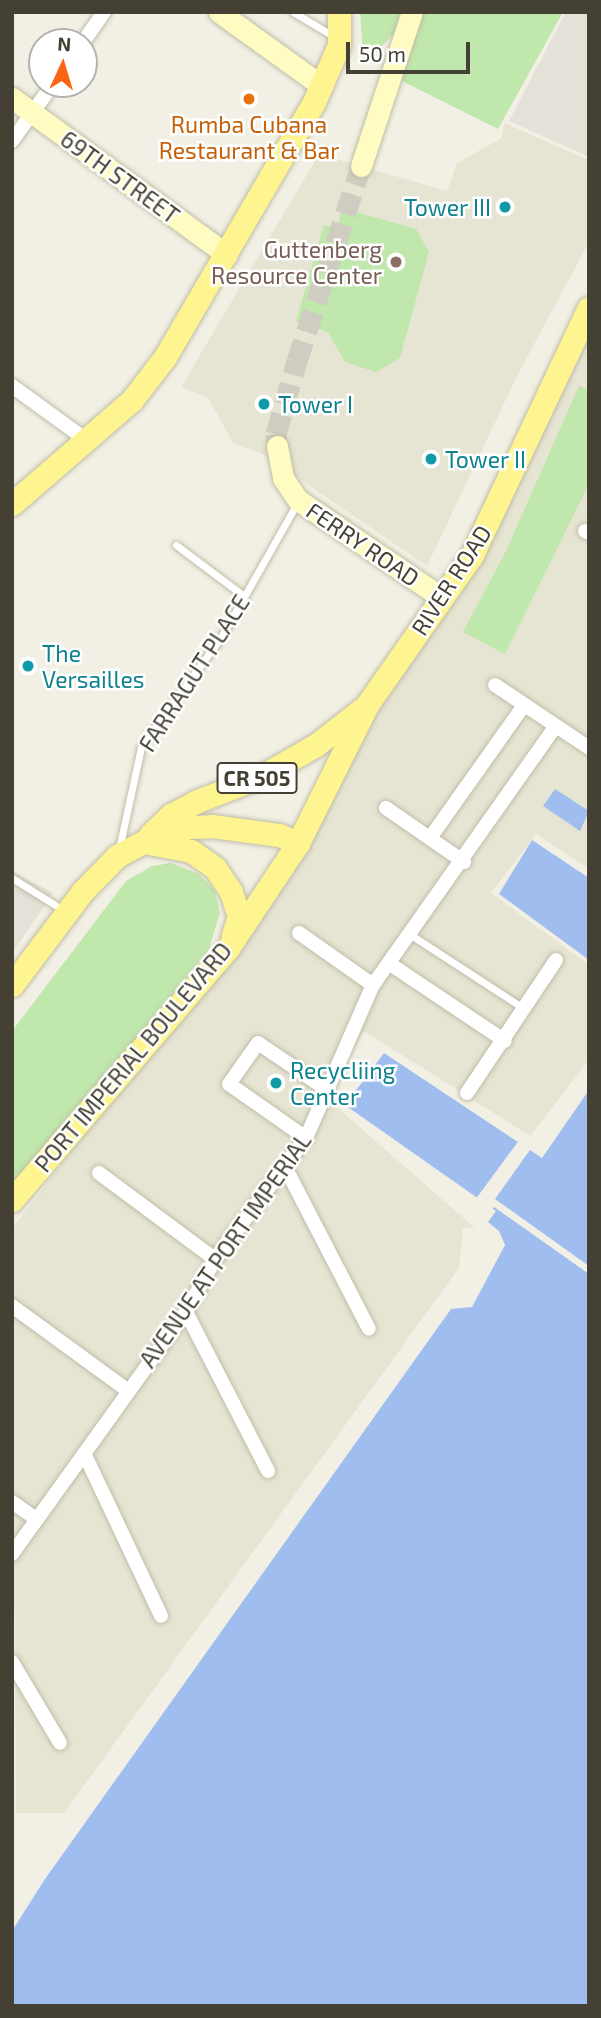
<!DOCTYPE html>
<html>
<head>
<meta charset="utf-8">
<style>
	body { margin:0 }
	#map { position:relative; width:601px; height:2018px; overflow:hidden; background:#f2f0e4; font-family:"Exo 2",sans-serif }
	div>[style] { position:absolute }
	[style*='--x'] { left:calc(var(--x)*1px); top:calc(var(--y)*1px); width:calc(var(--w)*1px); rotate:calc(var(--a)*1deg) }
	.residential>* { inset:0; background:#e6e4d2 }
	.industrial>* { inset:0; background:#e4e1d9 }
	.green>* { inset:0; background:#c0e7ac }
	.water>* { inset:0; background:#9fbeef }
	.pier>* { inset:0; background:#f2f0e4 }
	.secondary-tunnel>* { height:21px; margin-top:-10.5px; transform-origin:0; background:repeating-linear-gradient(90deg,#cfcdc1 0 21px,transparent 0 31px) }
	.roads { filter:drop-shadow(0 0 2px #c0bda9) drop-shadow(0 0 2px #c0bda9) }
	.lane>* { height:7px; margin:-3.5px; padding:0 3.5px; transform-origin:3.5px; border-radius:3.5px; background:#fff }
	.street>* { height:14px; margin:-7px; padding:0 7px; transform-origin:7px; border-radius:7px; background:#fff }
	.secondary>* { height:21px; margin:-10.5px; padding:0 10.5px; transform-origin:10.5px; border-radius:10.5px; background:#fefcc1 }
	.primary>* { height:23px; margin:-11.5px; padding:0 11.5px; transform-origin:11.5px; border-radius:11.5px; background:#fef591 }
	.dots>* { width:19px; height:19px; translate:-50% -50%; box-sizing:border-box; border:4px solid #fff; border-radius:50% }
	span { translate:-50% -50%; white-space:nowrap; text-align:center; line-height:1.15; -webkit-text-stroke:5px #fff; paint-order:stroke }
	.shield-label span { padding:2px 5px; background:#fff; border:2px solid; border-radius:5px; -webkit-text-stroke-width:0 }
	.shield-label { font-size:21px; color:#444134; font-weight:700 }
	.food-label { font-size:23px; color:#c56008 }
	.street-label { font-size:23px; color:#444134 }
	.culture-label { font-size:23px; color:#0d838f }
	.right { translate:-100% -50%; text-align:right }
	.left { translate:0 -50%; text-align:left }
	.education-label { font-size:23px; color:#785e54 }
	.frame { position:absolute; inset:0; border:14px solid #444134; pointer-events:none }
	.north { position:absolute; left:28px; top:28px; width:70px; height:70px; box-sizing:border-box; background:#fff; border:2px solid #b4b3ae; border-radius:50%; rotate:4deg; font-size:19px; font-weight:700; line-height:28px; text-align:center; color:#444134 }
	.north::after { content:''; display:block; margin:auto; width:24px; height:32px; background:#f96513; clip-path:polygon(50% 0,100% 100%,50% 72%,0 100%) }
	.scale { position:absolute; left:346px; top:42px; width:124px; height:32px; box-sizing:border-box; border:4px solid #444134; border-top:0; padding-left:9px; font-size:21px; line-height:24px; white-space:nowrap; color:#444134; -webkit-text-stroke:5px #fff; paint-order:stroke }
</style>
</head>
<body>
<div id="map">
	<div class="residential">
		<i style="clip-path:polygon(504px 123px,589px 160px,589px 242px,517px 376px,427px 566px,263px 454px,234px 444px,208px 398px,181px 387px,319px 154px,447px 191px,457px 163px,502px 138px)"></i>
		<i style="clip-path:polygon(589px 332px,589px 869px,536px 834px,491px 893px,589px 965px,589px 1060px,530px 1136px,364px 1031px,324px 1096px,475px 1228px,463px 1228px,459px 1268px,64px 1813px,16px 1813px,12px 1229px,228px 948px,442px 598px)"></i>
	</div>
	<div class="industrial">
		<i style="clip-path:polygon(566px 12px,589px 12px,589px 157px,509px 121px)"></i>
		<i style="clip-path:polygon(12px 871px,53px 893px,12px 954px)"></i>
	</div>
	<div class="green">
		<i style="clip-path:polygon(360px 12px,400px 12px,395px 32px,364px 66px)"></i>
		<i style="clip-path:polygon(421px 12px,563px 12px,498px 129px,398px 79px)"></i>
		<i style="clip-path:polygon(342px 208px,416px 229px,429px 252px,400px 358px,376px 372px,345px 362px,328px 332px,296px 321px,324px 225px,337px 228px)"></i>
		<i style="clip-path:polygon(579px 386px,589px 390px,589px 484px,505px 654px,463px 632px,506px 551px)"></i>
		<i style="clip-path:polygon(171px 863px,199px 874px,215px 891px,220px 913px,209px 949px,12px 1190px,12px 1031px,126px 881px,152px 866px)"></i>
	</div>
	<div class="water">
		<i style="clip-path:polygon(555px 789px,589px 811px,580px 831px,543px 806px)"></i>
		<i style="clip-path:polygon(532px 840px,589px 878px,589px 960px,499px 894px)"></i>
		<i style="clip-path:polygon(384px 1053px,542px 1158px,589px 1090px,589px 2006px,12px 2006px,12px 1931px,45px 1879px,451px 1309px,472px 1307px,505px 1245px,499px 1231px,488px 1222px,496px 1211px,345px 1105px)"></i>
	</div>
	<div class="pier">
		<i style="clip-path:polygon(520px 1139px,532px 1147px,495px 1199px,589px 1266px,589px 1274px,494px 1207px,490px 1211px,475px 1200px)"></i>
	</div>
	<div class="secondary-tunnel">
		<i style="--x:277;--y:446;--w:12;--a:-95"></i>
		<i style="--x:276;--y:434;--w:76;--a:-74"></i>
		<i style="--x:297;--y:361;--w:205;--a:-71.8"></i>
	</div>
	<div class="roads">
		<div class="lane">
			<i style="--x:293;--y:12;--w:49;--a:30.8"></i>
			<i style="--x:176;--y:545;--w:85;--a:36.9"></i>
			<i style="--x:119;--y:849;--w:104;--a:-77.8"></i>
			<i style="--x:141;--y:747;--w:140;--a:-54"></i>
			<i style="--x:223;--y:634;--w:150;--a:-60.5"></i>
			<i style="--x:12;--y:878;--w:60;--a:32.1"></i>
			<i style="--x:411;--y:935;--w:134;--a:33.1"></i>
		</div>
		<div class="street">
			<i style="--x:83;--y:42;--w:37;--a:-55"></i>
			<i style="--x:12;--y:141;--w:70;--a:-54.3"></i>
			<i style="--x:12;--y:386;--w:95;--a:36"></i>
			<i style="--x:585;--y:531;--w:4;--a:27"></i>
			<i style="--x:495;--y:685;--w:113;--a:33.8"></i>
			<i style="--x:386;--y:808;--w:95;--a:34.7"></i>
			<i style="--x:430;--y:838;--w:163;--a:-54.7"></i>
			<i style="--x:299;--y:933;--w:90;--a:35.1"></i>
			<i style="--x:390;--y:964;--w:138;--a:33.8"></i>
			<i style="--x:467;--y:1093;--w:160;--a:-56.2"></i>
			<i style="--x:306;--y:1138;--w:94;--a:-145"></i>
			<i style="--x:229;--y:1084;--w:50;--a:-54.7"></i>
			<i style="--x:258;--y:1043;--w:82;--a:34.1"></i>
			<i style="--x:285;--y:1167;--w:182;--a:62.6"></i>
			<i style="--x:99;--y:1173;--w:144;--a:36.6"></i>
			<i style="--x:12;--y:1306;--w:142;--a:36.1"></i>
			<i style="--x:186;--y:1312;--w:179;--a:62.7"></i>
			<i style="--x:85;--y:1455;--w:178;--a:64.7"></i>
			<i style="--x:12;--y:1502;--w:29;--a:35"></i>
			<i style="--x:12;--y:1554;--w:298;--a:-54.3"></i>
			<i style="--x:186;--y:1312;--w:60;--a:-61.3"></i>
			<i style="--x:215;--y:1259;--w:151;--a:-53.1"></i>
			<i style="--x:306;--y:1138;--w:167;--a:-66.4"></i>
			<i style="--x:373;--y:985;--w:317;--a:-54.8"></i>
			<i style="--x:12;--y:1662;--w:94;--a:59.3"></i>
		</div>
		<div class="secondary">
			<i style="--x:219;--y:12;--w:127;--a:35.7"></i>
			<i style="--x:12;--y:98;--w:266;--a:36.1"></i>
			<i style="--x:361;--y:166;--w:162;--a:-71.7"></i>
			<i style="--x:277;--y:446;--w:33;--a:79"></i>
			<i style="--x:283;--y:478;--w:27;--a:56"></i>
			<i style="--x:298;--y:500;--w:174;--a:34.2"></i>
		</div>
		<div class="primary">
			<i style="--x:12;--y:504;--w:159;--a:-40.9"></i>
			<i style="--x:132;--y:400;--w:54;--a:-52.5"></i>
			<i style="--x:165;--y:357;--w:295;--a:-59.7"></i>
			<i style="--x:314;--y:102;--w:62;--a:-66.3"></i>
			<i style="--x:339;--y:45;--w:33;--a:-90"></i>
			<i style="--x:150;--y:835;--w:29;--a:-44"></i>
			<i style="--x:171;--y:815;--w:27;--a:-28"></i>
			<i style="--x:195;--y:802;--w:72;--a:-21.2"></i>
			<i style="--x:262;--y:776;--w:62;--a:-29.9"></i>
			<i style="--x:316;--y:745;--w:58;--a:-38"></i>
			<i style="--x:144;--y:842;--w:48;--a:10.8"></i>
			<i style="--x:191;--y:851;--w:29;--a:35"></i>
			<i style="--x:215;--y:868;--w:29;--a:56"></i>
			<i style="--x:231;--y:892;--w:25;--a:72"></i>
			<i style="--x:239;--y:916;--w:20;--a:108"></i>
			<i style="--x:12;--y:985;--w:116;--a:-53"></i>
			<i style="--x:82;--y:892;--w:50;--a:-45.8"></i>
			<i style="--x:117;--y:856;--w:30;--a:-28"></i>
			<i style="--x:143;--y:842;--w:47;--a:-18.4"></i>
			<i style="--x:188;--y:827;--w:24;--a:-2"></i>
			<i style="--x:212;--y:826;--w:68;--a:7.7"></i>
			<i style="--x:279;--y:835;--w:21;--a:23"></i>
			<i style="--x:12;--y:1200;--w:332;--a:-49.4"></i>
			<i style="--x:228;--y:948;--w:126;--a:-56.3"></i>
			<i style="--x:298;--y:843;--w:154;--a:-63.4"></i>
			<i style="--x:367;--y:705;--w:183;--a:-55"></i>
			<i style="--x:472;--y:555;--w:273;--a:-64.7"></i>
		</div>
	</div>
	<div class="dots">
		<i style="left:249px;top:99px;background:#e8710a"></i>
		<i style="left:505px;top:207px;background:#0f9aa8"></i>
		<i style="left:396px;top:262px;background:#8d6e63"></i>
		<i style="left:264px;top:404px;background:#0f9aa8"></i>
		<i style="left:431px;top:459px;background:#0f9aa8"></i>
		<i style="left:28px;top:666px;background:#0f9aa8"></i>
		<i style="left:276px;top:1083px;background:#0f9aa8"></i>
	</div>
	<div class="shield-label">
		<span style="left:257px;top:778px">CR 505</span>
	</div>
	<div class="food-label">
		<span style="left:249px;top:137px">Rumba Cubana<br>Restaurant &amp; Bar</span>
	</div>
	<div class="street-label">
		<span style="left:120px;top:177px;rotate:36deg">69TH STREET</span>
		<span style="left:363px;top:544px;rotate:34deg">FERRY ROAD</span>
		<span style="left:451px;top:580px;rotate:-57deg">RIVER ROAD</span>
		<span style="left:194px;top:673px;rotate:-57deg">FARRAGUT PLACE</span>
		<span style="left:133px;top:1057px;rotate:-50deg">PORT IMPERIAL BOULEVARD</span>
		<span style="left:225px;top:1250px;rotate:-55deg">AVENUE AT PORT IMPERIAL</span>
	</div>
	<div class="culture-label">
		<span class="right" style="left:491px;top:207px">Tower III</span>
		<span class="left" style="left:278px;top:404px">Tower I</span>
		<span class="left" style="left:445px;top:459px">Tower II</span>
		<span class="left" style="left:42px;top:666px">The<br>Versailles</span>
		<span class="left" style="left:290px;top:1083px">Recycliing<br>Center</span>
	</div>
	<div class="education-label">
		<span class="right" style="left:382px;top:262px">Guttenberg<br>Resource Center</span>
	</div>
	<div class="frame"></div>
	<div class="north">N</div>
	<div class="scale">50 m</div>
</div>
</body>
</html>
